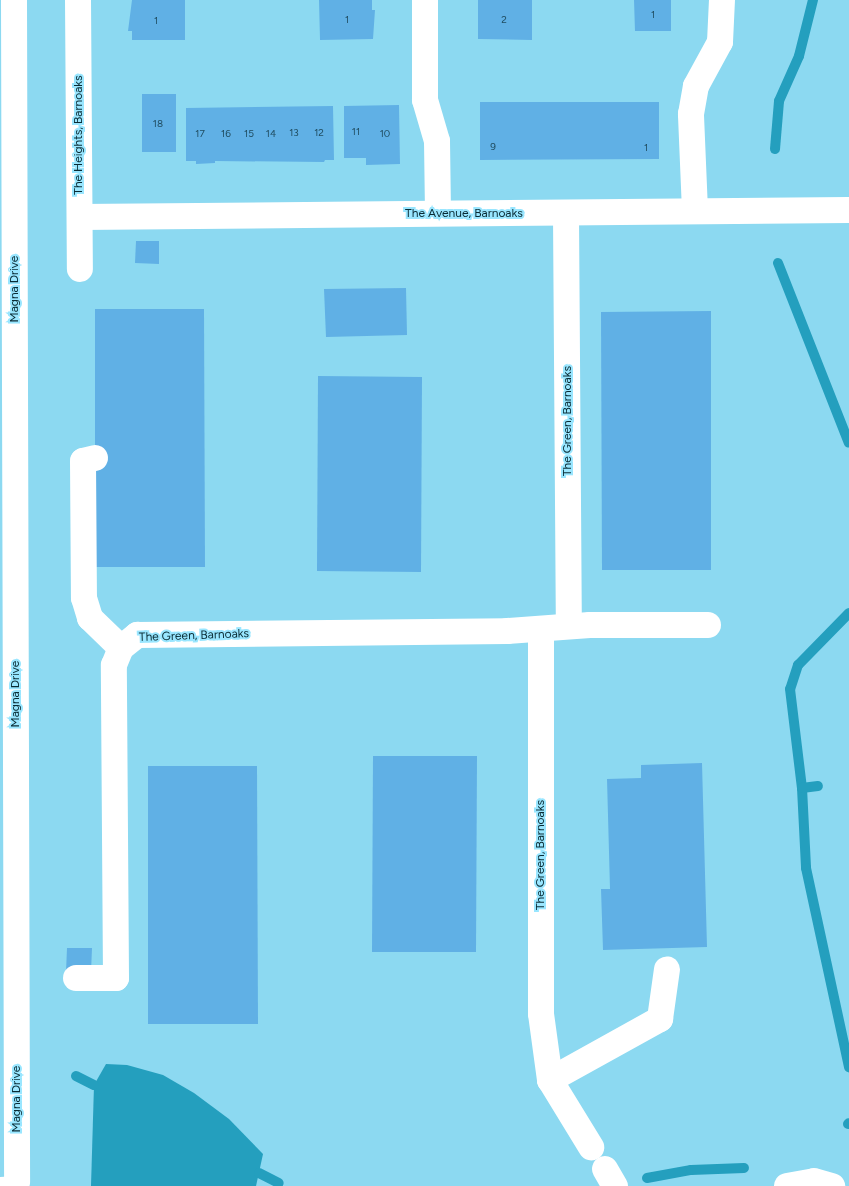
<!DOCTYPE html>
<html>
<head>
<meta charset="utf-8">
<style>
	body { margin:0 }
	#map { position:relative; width:849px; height:1186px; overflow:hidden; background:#8cd9f1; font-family:Figtree,sans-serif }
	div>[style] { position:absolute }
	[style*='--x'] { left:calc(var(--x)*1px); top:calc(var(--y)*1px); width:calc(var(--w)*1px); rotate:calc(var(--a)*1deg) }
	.water>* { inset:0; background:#249fbe }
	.stream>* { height:10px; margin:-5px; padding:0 5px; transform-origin:5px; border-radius:5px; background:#249fbe }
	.building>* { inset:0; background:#60b0e5 }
	.service>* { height:12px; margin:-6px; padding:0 6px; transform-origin:6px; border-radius:6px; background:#fff }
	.minor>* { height:26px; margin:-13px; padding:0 13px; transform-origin:13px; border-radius:13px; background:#fff }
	span { translate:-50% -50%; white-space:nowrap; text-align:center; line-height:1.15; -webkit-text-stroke:4px #99e6ff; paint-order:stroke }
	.number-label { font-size:10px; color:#204d61 }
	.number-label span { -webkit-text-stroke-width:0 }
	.street-label { font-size:12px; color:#0a2c35 }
</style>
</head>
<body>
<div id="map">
	<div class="water">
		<i style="clip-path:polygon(106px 1064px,127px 1065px,163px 1075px,194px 1093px,229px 1119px,263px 1154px,256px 1186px,91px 1186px,94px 1085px)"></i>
	</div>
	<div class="stream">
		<i style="--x:775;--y:149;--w:48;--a:-85.2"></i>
		<i style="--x:779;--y:101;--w:49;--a:-66"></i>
		<i style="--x:799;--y:56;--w:58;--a:-76"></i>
		<i style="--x:778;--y:263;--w:193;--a:68.5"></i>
		<i style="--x:849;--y:613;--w:73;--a:134.4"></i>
		<i style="--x:798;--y:665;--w:25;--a:108"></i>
		<i style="--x:790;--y:689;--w:100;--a:83.1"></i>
		<i style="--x:802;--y:788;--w:80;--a:87.1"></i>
		<i style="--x:806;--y:868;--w:204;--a:77.8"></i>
		<i style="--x:802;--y:788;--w:16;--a:-7"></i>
		<i style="--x:76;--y:1076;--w:20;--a:27"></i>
		<i style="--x:848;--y:1124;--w:1;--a:-45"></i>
		<i style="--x:259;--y:1173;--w:22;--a:27"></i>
		<i style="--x:647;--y:1178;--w:45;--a:-10.3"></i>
		<i style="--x:691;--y:1170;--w:53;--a:-2.2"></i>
	</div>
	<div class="building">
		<i style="clip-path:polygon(132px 0,185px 0,185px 40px,132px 40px,132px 31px,128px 31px)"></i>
		<i style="clip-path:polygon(319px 0,372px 0,372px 10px,375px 10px,373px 39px,320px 40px)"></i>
		<i style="clip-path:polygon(478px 0,532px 0,532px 40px,478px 39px)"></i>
		<i style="clip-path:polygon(634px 0,671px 0,671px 31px,635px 31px)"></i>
		<i style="clip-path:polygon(142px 94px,176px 94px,176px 152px,142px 152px)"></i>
		<i style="clip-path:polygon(480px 102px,659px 102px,659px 159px,480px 160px)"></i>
		<i style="clip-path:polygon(399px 105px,400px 164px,366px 165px,366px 158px,344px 158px,344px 106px)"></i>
		<i style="clip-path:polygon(333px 106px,334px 160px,325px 160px,324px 162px,215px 161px,215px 163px,196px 164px,196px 161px,186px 161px,186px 108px)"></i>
		<i style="clip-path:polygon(136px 241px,159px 241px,159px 264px,135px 263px)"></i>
		<i style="clip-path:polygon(406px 288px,407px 335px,326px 337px,324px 289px)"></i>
		<i style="clip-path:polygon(95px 309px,204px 309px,205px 567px,95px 567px)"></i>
		<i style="clip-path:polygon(711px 311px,711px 570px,602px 570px,601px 312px)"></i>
		<i style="clip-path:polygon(318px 376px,422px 377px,421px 572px,317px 571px)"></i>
		<i style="clip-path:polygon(373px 756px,477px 756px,476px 952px,372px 952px)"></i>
		<i style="clip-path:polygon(702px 763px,707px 947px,603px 950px,601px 889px,610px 889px,607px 779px,641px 778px,641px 765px)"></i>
		<i style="clip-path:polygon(148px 766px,257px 766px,258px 1024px,148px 1024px)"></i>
		<i style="clip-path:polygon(67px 948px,92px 948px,91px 972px,66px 972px)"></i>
	</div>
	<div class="service">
		<i style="--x:0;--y:1183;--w:17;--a:-3"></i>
		<i style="--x:17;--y:1182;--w:4;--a:90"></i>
	</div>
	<div class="minor">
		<i style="--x:14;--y:0;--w:1182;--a:89.85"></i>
		<i style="--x:78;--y:0;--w:269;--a:89.6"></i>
		<i style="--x:425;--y:0;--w:100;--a:90"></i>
		<i style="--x:425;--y:100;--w:43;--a:73.7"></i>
		<i style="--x:437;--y:141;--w:72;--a:89.2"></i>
		<i style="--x:695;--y:211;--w:97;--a:-92.4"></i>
		<i style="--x:691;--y:114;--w:28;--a:-80"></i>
		<i style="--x:696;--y:86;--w:50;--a:-61.4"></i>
		<i style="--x:720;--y:42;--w:42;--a:-87.3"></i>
		<i style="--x:566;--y:215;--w:411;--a:89.6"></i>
		<i style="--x:80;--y:217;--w:769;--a:-0.52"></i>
		<i style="--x:95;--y:458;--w:12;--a:166"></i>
		<i style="--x:83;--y:461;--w:137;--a:89.6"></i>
		<i style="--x:84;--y:598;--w:21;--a:73"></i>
		<i style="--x:90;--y:618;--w:43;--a:44.1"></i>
		<i style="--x:541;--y:629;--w:385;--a:90"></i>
		<i style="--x:541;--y:1014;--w:67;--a:82.2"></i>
		<i style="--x:550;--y:1080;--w:79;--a:58.5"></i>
		<i style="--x:76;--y:978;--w:40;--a:0"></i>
		<i style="--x:116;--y:978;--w:313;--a:-90.4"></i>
		<i style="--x:114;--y:665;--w:18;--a:-68"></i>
		<i style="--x:121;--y:648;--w:21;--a:-39"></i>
		<i style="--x:137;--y:635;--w:370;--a:-0.6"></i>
		<i style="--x:507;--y:631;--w:83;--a:-4.1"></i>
		<i style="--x:590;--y:625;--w:118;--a:0"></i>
		<i style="--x:550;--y:1080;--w:126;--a:-29"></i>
		<i style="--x:660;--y:1019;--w:50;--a:-82"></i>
		<i style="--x:605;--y:1169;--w:20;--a:60"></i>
		<i style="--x:787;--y:1186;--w:27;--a:-10"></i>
		<i style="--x:814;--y:1181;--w:19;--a:16"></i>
	</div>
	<div class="number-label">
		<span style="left:653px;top:15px">1</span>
		<span style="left:347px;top:20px">1</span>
		<span style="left:504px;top:20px">2</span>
		<span style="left:156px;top:21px">1</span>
		<span style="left:158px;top:124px">18</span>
		<span style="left:356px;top:132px">11</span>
		<span style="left:294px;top:133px">13</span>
		<span style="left:319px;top:133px">12</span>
		<span style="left:200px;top:134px">17</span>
		<span style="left:226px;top:134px">16</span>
		<span style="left:249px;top:134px">15</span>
		<span style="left:271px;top:134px">14</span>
		<span style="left:385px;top:134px">10</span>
		<span style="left:493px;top:147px">9</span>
		<span style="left:646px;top:148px">1</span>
	</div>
	<div class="street-label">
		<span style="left:79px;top:135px;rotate:-90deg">The Heights, Barnoaks</span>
		<span style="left:464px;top:214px">The Avenue, Barnoaks</span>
		<span style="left:15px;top:289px;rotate:-90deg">Magna Drive</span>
		<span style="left:568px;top:421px;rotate:-90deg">The Green, Barnoaks</span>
		<span style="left:194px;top:636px;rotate:-2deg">The Green, Barnoaks</span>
		<span style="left:16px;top:694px;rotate:-90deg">Magna Drive</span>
		<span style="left:541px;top:855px;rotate:-90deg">The Green, Barnoaks</span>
		<span style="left:17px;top:1099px;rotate:-90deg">Magna Drive</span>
	</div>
</div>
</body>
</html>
